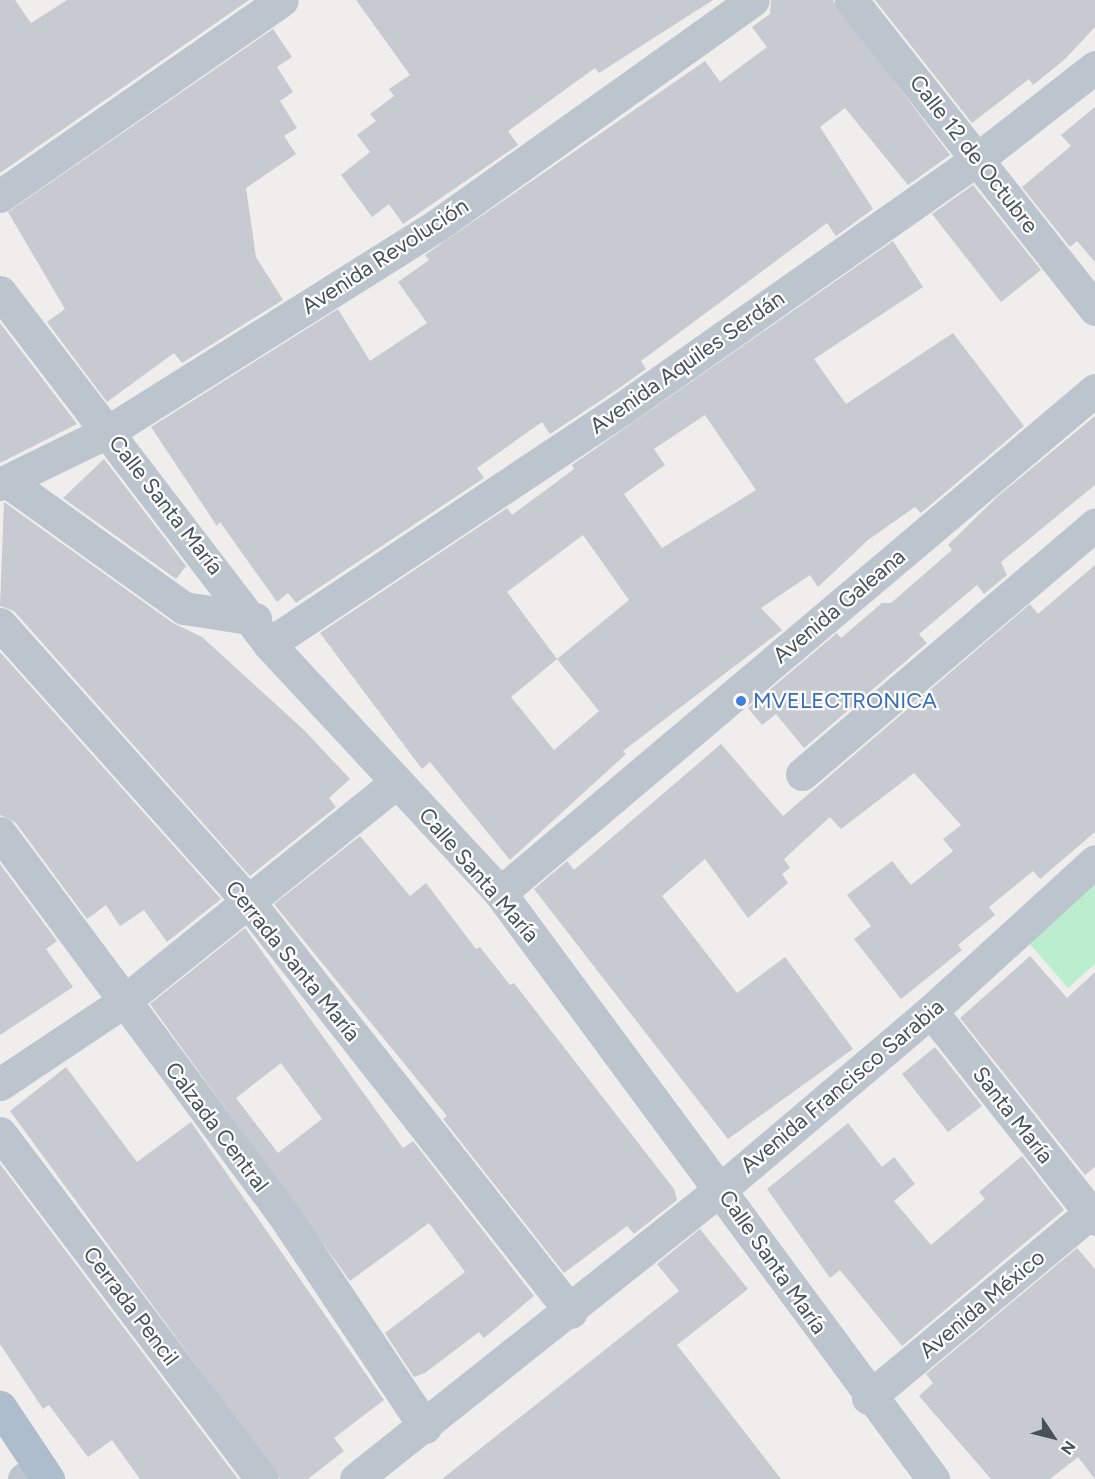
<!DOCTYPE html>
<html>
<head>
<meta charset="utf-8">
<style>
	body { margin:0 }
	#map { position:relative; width:1095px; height:1479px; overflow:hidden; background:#f0eded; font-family:Figtree,sans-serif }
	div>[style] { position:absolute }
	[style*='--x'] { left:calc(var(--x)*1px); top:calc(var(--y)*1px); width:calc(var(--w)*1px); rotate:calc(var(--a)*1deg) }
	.green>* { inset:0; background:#bbeecf }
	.building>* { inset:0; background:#c7cad0 }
	.minor>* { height:33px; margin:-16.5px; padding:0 16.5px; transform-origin:16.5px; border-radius:16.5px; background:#bcc5cd }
	.major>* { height:33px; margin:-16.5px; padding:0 16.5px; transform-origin:16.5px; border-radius:16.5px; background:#adbdcc }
	.dots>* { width:16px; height:16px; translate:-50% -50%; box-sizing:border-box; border:3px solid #fff; border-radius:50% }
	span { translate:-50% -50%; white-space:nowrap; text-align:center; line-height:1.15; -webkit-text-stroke:4.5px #fff; paint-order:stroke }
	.street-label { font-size:22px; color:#46515a }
	.shop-label { font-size:22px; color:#366cbe }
	.left { translate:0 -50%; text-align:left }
	.north { position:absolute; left:1023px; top:1407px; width:60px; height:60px; -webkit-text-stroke:4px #fff; paint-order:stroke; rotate:125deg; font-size:16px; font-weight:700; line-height:24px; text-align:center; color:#46515a }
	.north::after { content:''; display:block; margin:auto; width:21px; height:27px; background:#46515a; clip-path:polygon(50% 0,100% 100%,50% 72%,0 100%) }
</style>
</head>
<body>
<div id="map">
	<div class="green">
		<i style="clip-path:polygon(1095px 883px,1095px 964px,1068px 988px,1028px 942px)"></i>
	</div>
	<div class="building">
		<i style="clip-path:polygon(0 0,15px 0,31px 23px,67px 0,249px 0,0 173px)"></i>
		<i style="clip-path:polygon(356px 0,713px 0,599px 73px,595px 68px,508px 131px,518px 145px,403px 224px,389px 204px,372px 217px,341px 175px,370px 152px,357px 135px,376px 121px,370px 114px,394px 96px,389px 89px,410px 75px)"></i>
		<i style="clip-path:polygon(771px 0,833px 0,950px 155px,908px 185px,845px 108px,820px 127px,873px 209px,836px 236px,827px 223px,641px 361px,646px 369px,612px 393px,550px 434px,542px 422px,477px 468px,484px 478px,296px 603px,288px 593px,277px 602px,220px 522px,217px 526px,151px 427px,338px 309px,370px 361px,427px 323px,398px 282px,429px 260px,425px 255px,705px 61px,720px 82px,767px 47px,752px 27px,770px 14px)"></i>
		<i style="clip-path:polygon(875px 0,1095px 0,1095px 27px,1064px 60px,1033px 85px,1029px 79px,972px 123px)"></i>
		<i style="clip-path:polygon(273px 29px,292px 57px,277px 67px,293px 92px,280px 101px,297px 128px,284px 136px,296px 154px,246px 188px,256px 257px,283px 300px,182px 363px,174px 353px,107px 402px,47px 322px,65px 309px,8px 212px)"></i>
		<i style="clip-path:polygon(1095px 107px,1095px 262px,1077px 241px,1070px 247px,1022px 187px,1071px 146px,1061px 135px)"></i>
		<i style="clip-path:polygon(973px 185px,1041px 270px,1001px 302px,932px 214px)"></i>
		<i style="clip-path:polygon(evenodd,893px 241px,923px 287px,814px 359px,846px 404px,953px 333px,1024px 426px,921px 513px,915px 507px,868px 540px,818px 587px,810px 575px,761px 608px,782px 630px,623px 751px,626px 754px,510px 860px,430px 762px,422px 769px,320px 633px,507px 508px,512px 515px,574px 469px,572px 465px,893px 241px,705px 415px,756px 490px,662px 548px,624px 494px,665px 465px,654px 449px,705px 415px,893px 241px,583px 535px,629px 600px,557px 659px,507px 592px,583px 535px,893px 241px,557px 659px,599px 711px,554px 750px,511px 697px,557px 659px)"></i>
		<i style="clip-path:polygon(0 323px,77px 424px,0 463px)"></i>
		<i style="clip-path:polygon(1095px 416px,1095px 485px,1001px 562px,1007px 575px,984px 594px,977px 585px,919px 634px,927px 643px,804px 748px,776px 714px,762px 725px,748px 708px,837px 633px,841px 638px,882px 603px,891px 603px,952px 550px,948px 545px,998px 496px)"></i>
		<i style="clip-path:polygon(104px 459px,186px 566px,176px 579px,63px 498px)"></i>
		<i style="clip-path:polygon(4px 502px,173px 623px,202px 637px,304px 730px,350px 779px,329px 798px,336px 807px,250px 876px,14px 611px,0 606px)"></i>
		<i style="clip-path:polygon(1095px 565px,1095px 832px,1040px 879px,1033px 871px,989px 907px,995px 915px,958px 945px,962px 950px,901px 999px,854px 939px,871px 926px,847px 895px,892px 861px,911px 885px,953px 851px,943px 839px,961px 825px,914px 773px,841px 829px,830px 817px,784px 859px,790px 868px,782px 874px,788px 883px,748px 918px,705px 859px,662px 896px,737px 993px,785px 957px,853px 1049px,728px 1139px,534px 889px,567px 861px,574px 870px,721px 744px,783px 816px,1030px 604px,1038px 614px)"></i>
		<i style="clip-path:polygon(0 652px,221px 899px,167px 942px,144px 910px,120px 926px,106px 905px,87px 919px,15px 822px,0 815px)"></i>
		<i style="clip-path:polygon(360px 836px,410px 896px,426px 883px,476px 949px,480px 947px,510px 985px,514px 983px,674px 1189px,677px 1200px,634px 1234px,627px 1226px,564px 1273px,443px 1119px,447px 1116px,274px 904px)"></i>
		<i style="clip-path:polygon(0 864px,57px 941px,46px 949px,73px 987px,0 1035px)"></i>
		<i style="clip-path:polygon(evenodd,245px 928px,403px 1148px,413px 1141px,534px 1296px,484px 1338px,479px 1332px,425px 1373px,414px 1377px,385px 1333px,465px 1272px,429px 1223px,350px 1281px,150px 1004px,245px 928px,281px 1063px,322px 1119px,278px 1153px,236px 1098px,281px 1063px)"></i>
		<i style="clip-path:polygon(1030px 956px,1067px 998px,1095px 972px,1095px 1167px,1085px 1175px,960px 1018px)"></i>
		<i style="clip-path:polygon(935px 1047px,982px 1106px,948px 1132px,902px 1074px)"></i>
		<i style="clip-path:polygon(66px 1067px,137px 1162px,191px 1122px,384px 1400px,334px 1438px,344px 1451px,308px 1479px,280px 1479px,10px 1111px)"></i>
		<i style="clip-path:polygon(848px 1123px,882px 1167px,894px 1157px,915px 1184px,894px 1201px,931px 1245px,985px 1199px,979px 1192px,1022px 1156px,1064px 1210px,902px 1346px,840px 1270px,830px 1278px,767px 1189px)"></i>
		<i style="clip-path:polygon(0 1165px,0 1164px,238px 1479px,140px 1479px,112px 1440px,88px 1457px,49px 1405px,43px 1409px,0 1344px)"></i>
		<i style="clip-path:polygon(700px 1229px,748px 1289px,677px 1345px,781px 1479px,442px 1479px,679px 1291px,657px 1264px)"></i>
		<i style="clip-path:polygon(1077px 1248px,1095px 1269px,1095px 1479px,1078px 1457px,1050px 1479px,991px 1479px,919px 1396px,933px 1383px,926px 1374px)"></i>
	</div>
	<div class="minor">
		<i style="--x:851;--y:0;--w:394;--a:51.7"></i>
		<i style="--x:0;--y:196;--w:343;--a:-34.8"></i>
		<i style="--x:0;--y:292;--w:443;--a:52.6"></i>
		<i style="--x:269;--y:644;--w:340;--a:47.1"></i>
		<i style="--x:500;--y:893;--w:729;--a:53.54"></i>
		<i style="--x:7;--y:481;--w:218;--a:35.7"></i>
		<i style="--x:184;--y:608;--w:72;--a:8.8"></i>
		<i style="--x:0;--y:484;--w:121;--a:-25.9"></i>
		<i style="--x:109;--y:431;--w:386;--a:-32.1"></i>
		<i style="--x:436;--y:226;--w:389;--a:-35.5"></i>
		<i style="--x:0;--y:624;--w:370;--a:48.2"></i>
		<i style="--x:247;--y:900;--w:524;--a:51.82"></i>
		<i style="--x:269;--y:644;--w:425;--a:-33.7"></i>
		<i style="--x:623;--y:408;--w:436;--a:-35.1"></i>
		<i style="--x:980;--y:157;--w:146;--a:-38"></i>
		<i style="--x:802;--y:774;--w:385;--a:-40.4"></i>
		<i style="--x:0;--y:833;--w:475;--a:53.4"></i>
		<i style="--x:283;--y:1214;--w:256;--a:56.3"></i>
		<i style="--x:500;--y:893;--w:779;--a:-40.21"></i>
		<i style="--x:931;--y:1011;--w:265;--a:51.7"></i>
		<i style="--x:0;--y:1084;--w:148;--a:-33.7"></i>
		<i style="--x:123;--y:1002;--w:351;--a:-38.8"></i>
		<i style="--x:0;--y:1133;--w:434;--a:52.9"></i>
		<i style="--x:868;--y:1398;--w:295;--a:-39.8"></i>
		<i style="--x:24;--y:1479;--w:18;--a:-29"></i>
		<i style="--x:356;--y:1479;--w:466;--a:-38.5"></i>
		<i style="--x:721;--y:1189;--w:275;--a:-40.3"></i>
		<i style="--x:931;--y:1011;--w:222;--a:-42.4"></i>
	</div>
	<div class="major">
		<i style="--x:0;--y:1407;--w:87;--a:56.3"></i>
	</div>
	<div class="dots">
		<i style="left:741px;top:701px;background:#3f7fe0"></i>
	</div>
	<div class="street-label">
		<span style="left:974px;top:154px;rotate:52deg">Calle 12 de Octubre</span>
		<span style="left:385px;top:256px;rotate:-33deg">Avenida Revolución</span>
		<span style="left:687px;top:362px;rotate:-35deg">Avenida Aquiles Serdán</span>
		<span style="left:166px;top:505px;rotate:52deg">Calle Santa María</span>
		<span style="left:839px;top:606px;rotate:-40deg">Avenida Galeana</span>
		<span style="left:479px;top:875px;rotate:49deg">Calle Santa María</span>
		<span style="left:293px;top:961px;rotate:51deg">Cerrada Santa María</span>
		<span style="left:842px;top:1086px;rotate:-40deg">Avenida Francisco Sarabia</span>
		<span style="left:1013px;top:1115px;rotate:52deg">Santa María</span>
		<span style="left:217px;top:1127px;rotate:53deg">Calzada Central</span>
		<span style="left:773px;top:1262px;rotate:55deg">Calle Santa María</span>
		<span style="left:982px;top:1304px;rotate:-40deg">Avenida México</span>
		<span style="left:131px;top:1306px;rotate:53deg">Cerrada Pencil</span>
	</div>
	<div class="shop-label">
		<span class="left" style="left:753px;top:701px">MVELECTRONICA</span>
	</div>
	<div class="north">N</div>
</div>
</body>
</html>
